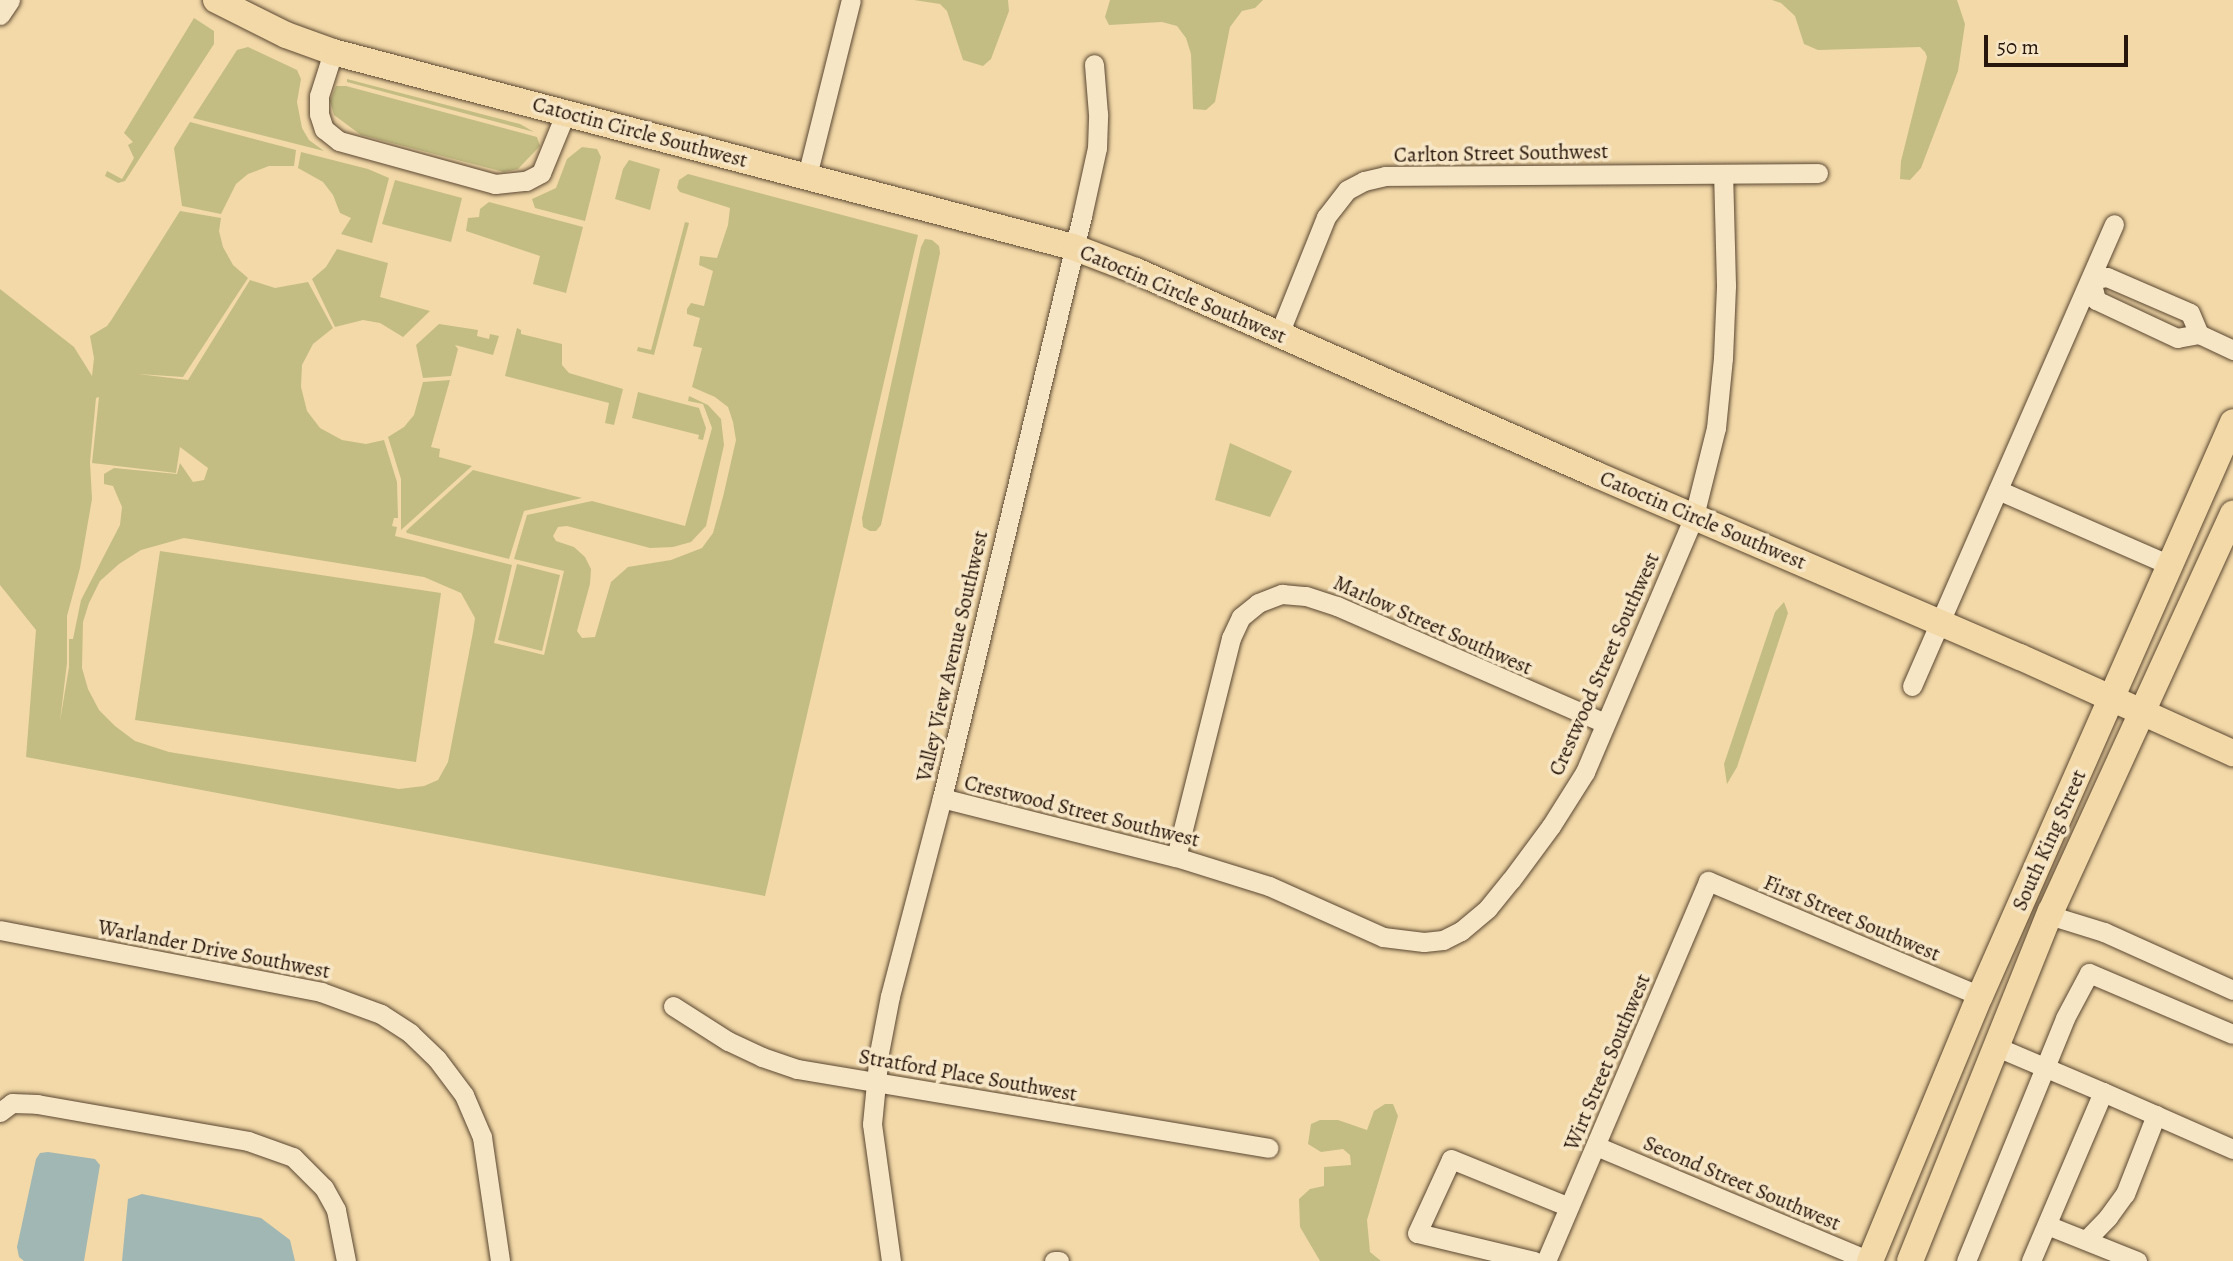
<!DOCTYPE html>
<html>
<head>
<meta charset="utf-8">
<style>
	body { margin:0 }
	#map { position:relative; width:2233px; height:1261px; overflow:hidden; background:#f3d9a8; font-family:Alegreya,serif }
	div>[style] { position:absolute }
	[style*='--x'] { left:calc(var(--x)*1px); top:calc(var(--y)*1px); width:calc(var(--w)*1px); rotate:calc(var(--a)*1deg) }
	.green>* { inset:0; background:#c3bd83 }
	.water>* { inset:0; background:#a0b7b3 }
	.roads { filter:drop-shadow(0 0 2px #5a4732) drop-shadow(0 0 2px #5a4732) }
	.minor>* { height:19px; margin:-9.5px; padding:0 9.5px; transform-origin:9.5px; border-radius:9.5px; background:#f7e6c6 }
	.major>* { height:26px; margin:-13px; padding:0 13px; transform-origin:13px; border-radius:13px; background:#f3d9a8 }
	span { translate:-50% -50%; white-space:nowrap; text-align:center; line-height:1.15; -webkit-text-stroke:7px #f7e6c6; paint-order:stroke }
	.street-label { font-size:21px; color:#27160b }
	.scale { position:absolute; left:1984px; top:35px; width:144px; height:32px; box-sizing:border-box; border:4px solid #27160b; border-top:0; padding-left:9px; font-size:21px; line-height:24px; white-space:nowrap; color:#27160b; -webkit-text-stroke:5px #f7e6c6; paint-order:stroke }
</style>
</head>
<body>
<div id="map">
	<div class="green">
		<i style="clip-path:polygon(914px 0,1008px 0,1009px 11px,991px 59px,983px 66px,963px 60px,947px 11px,940px 4px)"></i>
		<i style="clip-path:polygon(1110px 0,1263px 0,1255px 8px,1242px 11px,1230px 27px,1215px 102px,1206px 110px,1193px 109px,1191px 54px,1186px 38px,1177px 26px,1162px 22px,1109px 25px,1105px 17px)"></i>
		<i style="clip-path:polygon(1772px 0,1957px 0,1965px 24px,1958px 71px,1921px 168px,1910px 180px,1900px 179px,1901px 161px,1927px 57px,1925px 52px,1920px 47px,1818px 50px,1804px 44px,1795px 16px,1781px 3px)"></i>
		<i style="clip-path:polygon(194px 18px,214px 31px,214px 44px,125px 181px,118px 183px,105px 176px,107px 171px,122px 179px,134px 158px,128px 145px,133px 142px,124px 133px)"></i>
		<i style="clip-path:polygon(248px 47px,297px 70px,301px 79px,297px 102px,302px 128px,309px 140px,324px 151px,193px 118px,237px 50px)"></i>
		<i style="clip-path:polygon(347px 79px,520px 124px,534px 132px,347px 82px)"></i>
		<i style="clip-path:polygon(336px 86px,346px 86px,537px 137px,540px 146px,518px 169px,504px 172px,361px 135px,334px 115px,330px 101px)"></i>
		<i style="clip-path:polygon(190px 122px,296px 150px,294px 166px,269px 166px,248px 174px,236px 184px,221px 214px,182px 206px,174px 148px)"></i>
		<i style="clip-path:polygon(582px 147px,597px 149px,601px 157px,585px 221px,535px 208px,532px 199px,556px 188px,567px 159px)"></i>
		<i style="clip-path:polygon(301px 152px,368px 169px,389px 178px,372px 243px,341px 234px,351px 218px,340px 213px,333px 195px,323px 182px,298px 168px)"></i>
		<i style="clip-path:polygon(629px 160px,660px 169px,650px 210px,615px 199px,623px 169px)"></i>
		<i style="clip-path:polygon(evenodd,688px 174px,918px 235px,765px 896px,26px 757px,36px 630px,0 585px,0 289px,74px 347px,92px 376px,94px 358px,90px 336px,107px 326px,112px 319px,180px 211px,221px 218px,219px 231px,223px 247px,233px 265px,248px 278px,183px 377px,138px 374px,188px 380px,250px 280px,275px 288px,308px 282px,333px 328px,313px 344px,302px 365px,301px 387px,307px 411px,320px 428px,342px 440px,366px 444px,384px 440px,397px 482px,398px 518px,394px 518px,392px 526px,397px 527px,395px 536px,512px 565px,494px 643px,544px 655px,564px 571px,514px 559px,527px 515px,592px 501px,685px 526px,712px 428px,703px 404px,688px 401px,689px 396px,708px 405px,721px 419px,724px 445px,706px 526px,691px 542px,673px 547px,650px 548px,567px 526px,558px 527px,553px 536px,556px 541px,574px 547px,585px 557px,591px 569px,590px 584px,577px 631px,582px 638px,595px 637px,611px 582px,628px 567px,671px 560px,702px 548px,713px 533px,723px 497px,736px 440px,733px 422px,728px 407px,715px 397px,692px 387px,702px 348px,693px 346px,700px 318px,687px 314px,687px 309px,691px 303px,704px 306px,713px 271px,699px 265px,700px 256px,717px 258px,728px 225px,730px 208px,680px 192px,677px 188px,679px 180px,688px 174px,99px 397px,92px 463px,176px 473px,180px 447px,208px 468px,204px 480px,193px 482px,180px 463px,177px 474px,114px 468px,104px 474px,104px 484px,113px 486px,122px 507px,120px 525px,81px 600px,73px 639px,69px 639px,69px 667px,60px 721px,67px 663px,67px 616px,80px 568px,92px 499px,90px 462px,96px 398px,99px 397px,688px 174px,184px 538px,424px 577px,461px 593px,475px 618px,473px 632px,448px 762px,438px 780px,424px 786px,399px 789px,169px 752px,135px 741px,115px 726px,99px 710px,88px 689px,82px 668px,83px 622px,89px 603px,100px 581px,119px 564px,141px 550px,184px 538px)"></i>
		<i style="clip-path:polygon(395px 180px,462px 198px,451px 242px,382px 224px)"></i>
		<i style="clip-path:polygon(489px 202px,583px 227px,566px 293px,533px 284px,540px 256px,466px 231px,468px 218px,479px 217px,480px 209px)"></i>
		<i style="clip-path:polygon(685px 222px,689px 223px,654px 355px,637px 351px,638px 347px,651px 350px)"></i>
		<i style="clip-path:polygon(925px 239px,932px 240px,939px 246px,940px 253px,881px 525px,876px 531px,870px 531px,863px 527px,862px 518px,921px 247px)"></i>
		<i style="clip-path:polygon(337px 249px,388px 263px,380px 297px,430px 311px,403px 337px,380px 323px,363px 320px,335px 327px,312px 279px,326px 267px)"></i>
		<i style="clip-path:polygon(439px 324px,478px 330px,477px 336px,489px 339px,490px 334px,499px 336px,493px 355px,455px 345px,458px 349px,451px 376px,423px 378px,416px 345px)"></i>
		<i style="clip-path:polygon(517px 328px,521px 330px,521px 334px,562px 344px,562px 365px,569px 373px,623px 389px,614px 425px,605px 423px,609px 403px,505px 376px)"></i>
		<i style="clip-path:polygon(450px 380px,431px 447px,440px 449px,439px 457px,472px 466px,401px 530px,401px 479px,388px 437px,404px 427px,414px 415px,423px 382px)"></i>
		<i style="clip-path:polygon(638px 392px,699px 408px,706px 428px,703px 440px,698px 439px,699px 435px,632px 418px)"></i>
		<i style="clip-path:polygon(1230px 443px,1292px 471px,1270px 517px,1215px 500px)"></i>
		<i style="clip-path:polygon(473px 470px,582px 498px,524px 511px,509px 559px,407px 533px,406px 531px)"></i>
		<i style="clip-path:polygon(160px 551px,441px 593px,416px 762px,135px 720px)"></i>
		<i style="clip-path:polygon(517px 564px,560px 575px,542px 651px,498px 640px)"></i>
		<i style="clip-path:polygon(1784px 602px,1788px 613px,1737px 767px,1727px 784px,1724px 764px,1775px 612px)"></i>
		<i style="clip-path:polygon(1385px 1104px,1393px 1104px,1398px 1116px,1367px 1220px,1370px 1252px,1381px 1261px,1320px 1261px,1300px 1227px,1299px 1199px,1310px 1189px,1324px 1186px,1324px 1167px,1351px 1165px,1350px 1155px,1343px 1149px,1321px 1152px,1308px 1144px,1311px 1124px,1320px 1120px,1338px 1120px,1367px 1130px,1374px 1111px)"></i>
	</div>
	<div class="water">
		<i style="clip-path:polygon(48px 1152px,95px 1159px,100px 1165px,84px 1261px,24px 1261px,19px 1257px,17px 1247px,36px 1159px,40px 1153px)"></i>
		<i style="clip-path:polygon(142px 1194px,261px 1218px,290px 1240px,295px 1261px,122px 1261px,128px 1199px)"></i>
	</div>
	<div class="roads">
		<div class="minor">
			<i style="--x:0;--y:15;--w:18;--a:-56"></i>
			<i style="--x:333;--y:52;--w:46;--a:107.7"></i>
			<i style="--x:319;--y:96;--w:18;--a:90"></i>
			<i style="--x:319;--y:114;--w:16;--a:72"></i>
			<i style="--x:324;--y:129;--w:19;--a:39"></i>
			<i style="--x:339;--y:141;--w:162;--a:15.4"></i>
			<i style="--x:495;--y:184;--w:31;--a:-6"></i>
			<i style="--x:526;--y:181;--w:17;--a:-28"></i>
			<i style="--x:541;--y:173;--w:66;--a:-67.7"></i>
			<i style="--x:807;--y:176;--w:181;--a:-76"></i>
			<i style="--x:2107;--y:277;--w:90;--a:23.4"></i>
			<i style="--x:2190;--y:313;--w:23;--a:67"></i>
			<i style="--x:2199;--y:334;--w:22;--a:170"></i>
			<i style="--x:2177;--y:338;--w:89;--a:-154.9"></i>
			<i style="--x:2096;--y:300;--w:21;--a:-104"></i>
			<i style="--x:2091;--y:280;--w:16;--a:-11"></i>
			<i style="--x:1279;--y:334;--w:126;--a:-68.1"></i>
			<i style="--x:1326;--y:217;--w:34;--a:-52"></i>
			<i style="--x:1347;--y:190;--w:19;--a:-28"></i>
			<i style="--x:1364;--y:181;--w:22;--a:-13"></i>
			<i style="--x:1385;--y:176;--w:433;--a:-0.4"></i>
			<i style="--x:2199;--y:334;--w:38;--a:25"></i>
			<i style="--x:1998;--y:490;--w:188;--a:23.6"></i>
			<i style="--x:1912;--y:686;--w:504;--a:-66.38"></i>
			<i style="--x:942;--y:798;--w:241;--a:14.2"></i>
			<i style="--x:1176;--y:857;--w:97;--a:17.3"></i>
			<i style="--x:1269;--y:886;--w:125;--a:24.1"></i>
			<i style="--x:1383;--y:937;--w:41;--a:7"></i>
			<i style="--x:1424;--y:942;--w:19;--a:-6"></i>
			<i style="--x:1443;--y:940;--w:20;--a:-27"></i>
			<i style="--x:1461;--y:931;--w:35;--a:-40"></i>
			<i style="--x:1488;--y:908;--w:36;--a:-51"></i>
			<i style="--x:1511;--y:880;--w:67;--a:-53.5"></i>
			<i style="--x:1551;--y:826;--w:64;--a:-57.8"></i>
			<i style="--x:1585;--y:772;--w:278;--a:-66.9"></i>
			<i style="--x:1694;--y:516;--w:91;--a:-76"></i>
			<i style="--x:1716;--y:428;--w:70;--a:-84.3"></i>
			<i style="--x:1723;--y:358;--w:73;--a:-87.6"></i>
			<i style="--x:1726;--y:285;--w:111;--a:-91.5"></i>
			<i style="--x:1176;--y:857;--w:226;--a:-75.9"></i>
			<i style="--x:1231;--y:638;--w:23;--a:-65"></i>
			<i style="--x:1241;--y:617;--w:22;--a:-39"></i>
			<i style="--x:1258;--y:603;--w:26;--a:-21"></i>
			<i style="--x:1282;--y:594;--w:24;--a:5"></i>
			<i style="--x:1306;--y:596;--w:33;--a:18"></i>
			<i style="--x:1337;--y:606;--w:292;--a:23.6"></i>
			<i style="--x:2049;--y:915;--w:58;--a:17.2"></i>
			<i style="--x:2104;--y:932;--w:141;--a:24.2"></i>
			<i style="--x:0;--y:930;--w:327;--a:10.9"></i>
			<i style="--x:321;--y:992;--w:64;--a:20.1"></i>
			<i style="--x:381;--y:1014;--w:35;--a:33"></i>
			<i style="--x:410;--y:1033;--w:37;--a:44"></i>
			<i style="--x:437;--y:1059;--w:45;--a:53.1"></i>
			<i style="--x:464;--y:1095;--w:46;--a:66.8"></i>
			<i style="--x:482;--y:1137;--w:125;--a:81.7"></i>
			<i style="--x:673;--y:1006;--w:65;--a:32.5"></i>
			<i style="--x:728;--y:1041;--w:38;--a:25"></i>
			<i style="--x:762;--y:1057;--w:37;--a:19"></i>
			<i style="--x:797;--y:1069;--w:478;--a:9.5"></i>
			<i style="--x:1997;--y:1047;--w:115;--a:23"></i>
			<i style="--x:2103;--y:1092;--w:184;--a:113.1"></i>
			<i style="--x:2103;--y:1092;--w:142;--a:23.7"></i>
			<i style="--x:0;--y:1112;--w:15;--a:-37"></i>
			<i style="--x:12;--y:1103;--w:25;--a:2"></i>
			<i style="--x:37;--y:1104;--w:214;--a:9.9"></i>
			<i style="--x:248;--y:1141;--w:48;--a:19.6"></i>
			<i style="--x:293;--y:1157;--w:44;--a:45"></i>
			<i style="--x:324;--y:1188;--w:25;--a:61"></i>
			<i style="--x:336;--y:1210;--w:52;--a:78.9"></i>
			<i style="--x:1596;--y:1146;--w:297;--a:22.8"></i>
			<i style="--x:2047;--y:1225;--w:97;--a:21.8"></i>
			<i style="--x:2086;--y:1240;--w:32;--a:-46"></i>
			<i style="--x:2108;--y:1217;--w:29;--a:-54"></i>
			<i style="--x:2125;--y:1194;--w:85;--a:-68.6"></i>
			<i style="--x:891;--y:1261;--w:138;--a:-97.9"></i>
			<i style="--x:872;--y:1124;--w:71;--a:-84.4"></i>
			<i style="--x:879;--y:1053;--w:58;--a:-79.1"></i>
			<i style="--x:890;--y:996;--w:205;--a:-75.3"></i>
			<i style="--x:942;--y:798;--w:599;--a:-76.47"></i>
			<i style="--x:1082;--y:216;--w:70;--a:-77.6"></i>
			<i style="--x:1097;--y:148;--w:34;--a:-88"></i>
			<i style="--x:1098;--y:114;--w:50;--a:-94.6"></i>
			<i style="--x:1054;--y:1261;--w:5;--a:0"></i>
			<i style="--x:1534;--y:1261;--w:120;--a:-166.5"></i>
			<i style="--x:1417;--y:1233;--w:81;--a:-65.3"></i>
			<i style="--x:1451;--y:1159;--w:127;--a:22.1"></i>
			<i style="--x:1546;--y:1261;--w:413;--a:-66.9"></i>
			<i style="--x:1708;--y:881;--w:295;--a:22.9"></i>
			<i style="--x:1966;--y:1261;--w:262;--a:-67.8"></i>
			<i style="--x:2065;--y:1018;--w:51;--a:-61.9"></i>
			<i style="--x:2089;--y:973;--w:156;--a:23"></i>
		</div>
		<div class="major">
			<i style="--x:216;--y:0;--w:78;--a:26.6"></i>
			<i style="--x:286;--y:35;--w:50;--a:19.9"></i>
			<i style="--x:333;--y:52;--w:765;--a:14.76"></i>
			<i style="--x:1073;--y:247;--w:67;--a:20.9"></i>
			<i style="--x:1136;--y:271;--w:504;--a:23.87"></i>
			<i style="--x:1597;--y:475;--w:460;--a:23.3"></i>
			<i style="--x:2020;--y:657;--w:234;--a:24.3"></i>
			<i style="--x:1870;--y:1261;--w:287;--a:-67.5"></i>
			<i style="--x:1980;--y:996;--w:627;--a:-66.21"></i>
			<i style="--x:1910;--y:1261;--w:377;--a:-68.1"></i>
			<i style="--x:2051;--y:911;--w:437;--a:-65.4"></i>
		</div>
	</div>
	<div class="street-label">
		<span style="left:640px;top:132px;rotate:15deg">Catoctin Circle Southwest</span>
		<span style="left:1501px;top:153px;rotate:-1deg">Carlton Street Southwest</span>
		<span style="left:1183px;top:294px;rotate:23deg">Catoctin Circle Southwest</span>
		<span style="left:1703px;top:520px;rotate:23deg">Catoctin Circle Southwest</span>
		<span style="left:1433px;top:625px;rotate:24deg">Marlow Street Southwest</span>
		<span style="left:952px;top:656px;rotate:-77deg">Valley View Avenue Southwest</span>
		<span style="left:1604px;top:664px;rotate:-66deg">Crestwood Street Southwest</span>
		<span style="left:1082px;top:811px;rotate:14deg">Crestwood Street Southwest</span>
		<span style="left:2049px;top:840px;rotate:-66deg">South King Street</span>
		<span style="left:1852px;top:918px;rotate:23deg">First Street Southwest</span>
		<span style="left:214px;top:949px;rotate:11deg">Warlander Drive Southwest</span>
		<span style="left:1607px;top:1062px;rotate:-67deg">Wirt Street Southwest</span>
		<span style="left:968px;top:1075px;rotate:10deg">Stratford Place Southwest</span>
		<span style="left:1742px;top:1183px;rotate:23deg">Second Street Southwest</span>
	</div>
	<div class="scale">50 m</div>
</div>
</body>
</html>
